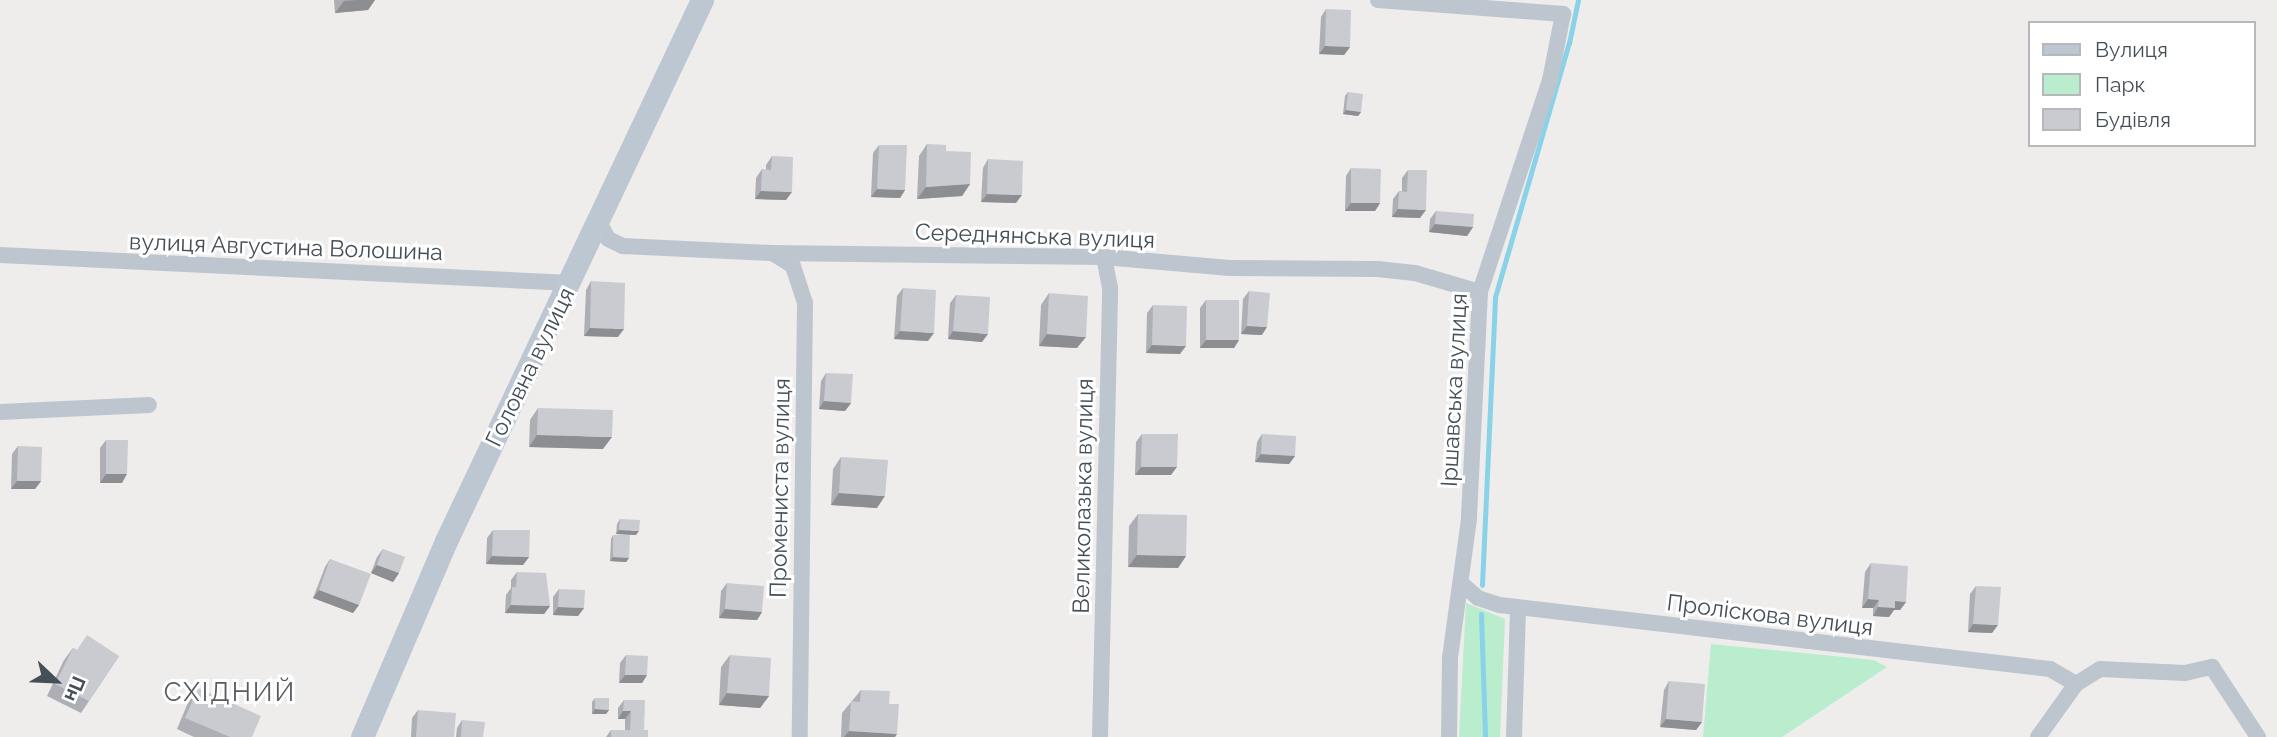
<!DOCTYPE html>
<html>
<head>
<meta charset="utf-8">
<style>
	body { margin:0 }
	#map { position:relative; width:2277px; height:737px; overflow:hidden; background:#efecec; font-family:Raleway,sans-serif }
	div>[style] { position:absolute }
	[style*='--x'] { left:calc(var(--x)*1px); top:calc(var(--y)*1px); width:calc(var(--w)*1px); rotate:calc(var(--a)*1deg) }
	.green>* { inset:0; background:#baecce }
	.stream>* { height:5px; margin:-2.5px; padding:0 2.5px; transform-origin:2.5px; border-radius:2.5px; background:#89d2e8 }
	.street>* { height:16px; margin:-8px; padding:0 8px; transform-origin:8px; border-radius:8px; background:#bdc6ce }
	.secondary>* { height:23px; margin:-11.5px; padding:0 11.5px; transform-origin:11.5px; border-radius:11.5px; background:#bdc7d2 }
	.wall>* { inset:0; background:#adafb4 }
	.shaded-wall>* { inset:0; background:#8d8e92 }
	.building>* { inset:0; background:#c9cbd1 }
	span { translate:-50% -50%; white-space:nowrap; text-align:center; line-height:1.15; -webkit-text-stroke:6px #fff; paint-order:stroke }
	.street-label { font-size:23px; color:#454f58 }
	.quarter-label { font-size:26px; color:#595c60; letter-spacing:2px }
	.legend { position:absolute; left:2028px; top:21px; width:228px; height:126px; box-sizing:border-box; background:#fff; border:2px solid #b5b9bc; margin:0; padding:9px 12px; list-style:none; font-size:21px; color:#454f58 }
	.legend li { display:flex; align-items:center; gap:14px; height:35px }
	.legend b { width:35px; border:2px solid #b5b9bc }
	.north { position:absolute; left:21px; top:646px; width:70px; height:70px; -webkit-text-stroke:5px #fff; paint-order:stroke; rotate:113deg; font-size:19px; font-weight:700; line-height:28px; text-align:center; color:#454f58 }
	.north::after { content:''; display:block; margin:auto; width:24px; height:32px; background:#454f58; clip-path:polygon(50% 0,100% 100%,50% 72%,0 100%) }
</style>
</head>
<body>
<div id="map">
	<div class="green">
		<i style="clip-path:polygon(1466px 603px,1505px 619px,1500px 737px,1459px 737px)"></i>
		<i style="clip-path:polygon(1711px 644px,1874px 660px,1887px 667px,1782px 737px,1703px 737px)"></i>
	</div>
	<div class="stream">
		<i style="--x:1482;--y:585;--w:288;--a:-87.4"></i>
		<i style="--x:1495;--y:297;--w:265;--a:-73.8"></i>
		<i style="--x:1569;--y:43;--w:44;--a:-78.2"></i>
		<i style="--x:1481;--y:614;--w:123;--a:88.1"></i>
	</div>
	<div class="street">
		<i style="--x:1378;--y:0;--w:186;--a:4.3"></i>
		<i style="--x:1563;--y:14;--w:67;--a:101.1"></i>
		<i style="--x:1550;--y:80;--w:223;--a:108.3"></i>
		<i style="--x:1480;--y:292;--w:227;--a:92.8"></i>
		<i style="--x:1469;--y:519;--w:139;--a:97.8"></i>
		<i style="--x:1450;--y:657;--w:80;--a:90.7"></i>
		<i style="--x:598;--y:220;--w:21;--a:62"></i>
		<i style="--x:608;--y:239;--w:17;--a:25"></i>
		<i style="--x:623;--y:246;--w:148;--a:2.7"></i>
		<i style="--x:771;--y:253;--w:333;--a:0.7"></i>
		<i style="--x:1104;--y:257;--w:126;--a:5"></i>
		<i style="--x:1230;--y:268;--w:147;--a:0.4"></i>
		<i style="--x:1377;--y:269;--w:38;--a:6"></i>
		<i style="--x:1415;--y:273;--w:68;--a:16.3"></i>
		<i style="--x:774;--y:254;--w:22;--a:32"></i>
		<i style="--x:793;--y:266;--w:38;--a:72"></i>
		<i style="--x:805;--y:302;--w:435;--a:90.7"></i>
		<i style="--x:0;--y:255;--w:571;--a:2.81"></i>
		<i style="--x:0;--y:412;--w:149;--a:-2.7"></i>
		<i style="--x:1462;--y:584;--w:21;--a:41"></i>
		<i style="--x:1478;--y:598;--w:23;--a:18"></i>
		<i style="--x:1500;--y:605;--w:554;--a:6.64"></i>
		<i style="--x:2050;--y:669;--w:30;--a:30"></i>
		<i style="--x:1100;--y:737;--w:449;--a:-88.7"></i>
		<i style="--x:1110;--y:288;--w:32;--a:-101"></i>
		<i style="--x:1514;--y:737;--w:130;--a:-88.2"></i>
		<i style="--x:2038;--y:737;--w:65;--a:-54.4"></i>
		<i style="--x:2076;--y:684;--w:28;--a:-32"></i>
		<i style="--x:2100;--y:669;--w:85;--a:2.7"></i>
		<i style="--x:2185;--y:673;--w:28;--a:-13"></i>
		<i style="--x:2212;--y:667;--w:84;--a:56.7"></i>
	</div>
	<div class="secondary">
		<i style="--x:362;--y:737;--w:213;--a:-66.8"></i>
		<i style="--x:446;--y:541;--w:599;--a:-64.68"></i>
	</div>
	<div class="wall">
		<i style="clip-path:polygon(334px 0,375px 0,368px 10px,335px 13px)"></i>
		<i style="clip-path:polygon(1326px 9px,1350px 47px,1344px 55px,1319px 54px,1321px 17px)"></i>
		<i style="clip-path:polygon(1348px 92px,1361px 112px,1358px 116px,1343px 114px,1345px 96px)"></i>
		<i style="clip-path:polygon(927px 144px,946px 151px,970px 184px,962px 196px,917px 199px,919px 156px)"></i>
		<i style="clip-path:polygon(879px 145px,905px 190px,900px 198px,871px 197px,873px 153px)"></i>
		<i style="clip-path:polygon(772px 156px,786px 200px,755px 199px,756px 178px,762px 169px,766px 170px,766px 165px)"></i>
		<i style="clip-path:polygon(988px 159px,1016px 203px,981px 202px,983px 168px)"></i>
		<i style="clip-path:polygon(1351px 168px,1380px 203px,1375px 211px,1345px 211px,1346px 176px)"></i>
		<i style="clip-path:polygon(1408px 170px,1420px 218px,1392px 217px,1393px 199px,1399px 191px,1402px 191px,1402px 178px)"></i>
		<i style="clip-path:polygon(1436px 211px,1473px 227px,1467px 236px,1429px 232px,1430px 219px)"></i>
		<i style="clip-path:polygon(591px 281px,618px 337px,584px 336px,586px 290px)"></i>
		<i style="clip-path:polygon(903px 288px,928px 341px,894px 339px,897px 296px)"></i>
		<i style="clip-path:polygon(1249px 291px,1262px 335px,1241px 334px,1243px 299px)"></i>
		<i style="clip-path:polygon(1049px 293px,1077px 348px,1039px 346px,1041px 305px)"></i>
		<i style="clip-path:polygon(956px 295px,982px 342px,948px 339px,950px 303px)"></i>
		<i style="clip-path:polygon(1206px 300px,1239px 340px,1234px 348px,1200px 348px,1200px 308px)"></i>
		<i style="clip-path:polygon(1153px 305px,1180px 354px,1146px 353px,1147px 313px)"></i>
		<i style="clip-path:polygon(826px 373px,851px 403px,845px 411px,819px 409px,821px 381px)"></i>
		<i style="clip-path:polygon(538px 408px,603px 449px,529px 447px,530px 420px)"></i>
		<i style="clip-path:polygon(1142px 434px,1171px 475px,1135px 475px,1136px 442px)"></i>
		<i style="clip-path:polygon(1262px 434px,1295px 456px,1289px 464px,1255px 462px,1257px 442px)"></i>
		<i style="clip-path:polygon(106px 440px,122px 483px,100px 483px,100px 448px)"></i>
		<i style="clip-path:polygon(18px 446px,41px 481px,35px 489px,11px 489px,12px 454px)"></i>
		<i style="clip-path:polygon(841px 457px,877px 508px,831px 505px,833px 469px)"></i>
		<i style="clip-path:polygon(1138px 514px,1186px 556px,1178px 568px,1128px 567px,1129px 526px)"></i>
		<i style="clip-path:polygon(620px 519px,636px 535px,616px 534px,617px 524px)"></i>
		<i style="clip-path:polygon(493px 530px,529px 557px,523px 565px,486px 564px,487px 538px)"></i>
		<i style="clip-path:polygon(613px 535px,629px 558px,626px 562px,610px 561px,611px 539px)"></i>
		<i style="clip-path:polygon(383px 549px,399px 573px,393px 582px,371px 573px,377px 557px)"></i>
		<i style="clip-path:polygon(330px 559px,359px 605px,353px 613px,313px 598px,325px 567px)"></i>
		<i style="clip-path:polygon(1871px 563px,1906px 602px,1900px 610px,1894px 610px,1889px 617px,1873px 616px,1873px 608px,1862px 608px,1865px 572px)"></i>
		<i style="clip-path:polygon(517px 572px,550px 606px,544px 614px,505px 613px,506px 595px,511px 588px,511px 580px)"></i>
		<i style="clip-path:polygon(727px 583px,762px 612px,757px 620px,719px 618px,721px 591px)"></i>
		<i style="clip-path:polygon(1976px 586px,1992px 633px,1968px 632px,1970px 594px)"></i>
		<i style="clip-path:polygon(559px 589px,584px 608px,578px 616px,553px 615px,553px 597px)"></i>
		<i style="clip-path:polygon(73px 648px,77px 650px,119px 656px,81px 713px,47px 696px,64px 660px)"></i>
		<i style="clip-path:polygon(626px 655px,647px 675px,642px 683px,619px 683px,620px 663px)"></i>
		<i style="clip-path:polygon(730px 655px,769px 696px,760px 708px,719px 705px,721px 667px)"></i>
		<i style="clip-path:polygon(1669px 681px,1702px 722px,1696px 730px,1660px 727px,1664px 690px)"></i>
		<i style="clip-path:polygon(198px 688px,252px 737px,194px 737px,177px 729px,189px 700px)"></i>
		<i style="clip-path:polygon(861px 690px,889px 704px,895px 737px,841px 737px,842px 713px)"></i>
		<i style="clip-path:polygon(595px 698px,609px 710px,606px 714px,592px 714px,592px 702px)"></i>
		<i style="clip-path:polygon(624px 700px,644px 730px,648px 737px,606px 737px,611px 730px,625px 730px,625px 719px,618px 719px,618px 708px)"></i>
		<i style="clip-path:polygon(418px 710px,454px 737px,411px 737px,412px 718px)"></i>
		<i style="clip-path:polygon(462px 720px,483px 737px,456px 737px,457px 728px)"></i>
	</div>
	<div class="shaded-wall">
		<i style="clip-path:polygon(357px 0,375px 0,368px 10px,335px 13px,344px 1px)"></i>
		<i style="clip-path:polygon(1325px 46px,1350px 47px,1344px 55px,1319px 54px)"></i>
		<i style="clip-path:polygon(1346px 110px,1361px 112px,1358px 116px,1343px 114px)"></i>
		<i style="clip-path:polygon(970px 184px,962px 196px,917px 199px,926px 187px)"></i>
		<i style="clip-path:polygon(877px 189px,905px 190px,900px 198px,871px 197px)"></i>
		<i style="clip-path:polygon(761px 191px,792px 192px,786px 200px,755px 199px)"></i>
		<i style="clip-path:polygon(987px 194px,1022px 195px,1016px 203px,981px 202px)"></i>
		<i style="clip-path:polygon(1351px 203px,1380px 203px,1375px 211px,1345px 211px)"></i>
		<i style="clip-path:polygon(1398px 209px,1426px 210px,1420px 218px,1392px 217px)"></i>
		<i style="clip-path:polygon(1435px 224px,1473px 227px,1467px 236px,1429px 232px)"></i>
		<i style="clip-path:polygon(1247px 326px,1267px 327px,1262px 335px,1241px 334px)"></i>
		<i style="clip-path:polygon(590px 328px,624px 329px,618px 337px,584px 336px)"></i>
		<i style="clip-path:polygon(900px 331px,934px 333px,928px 341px,894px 339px)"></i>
		<i style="clip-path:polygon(953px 331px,988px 334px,982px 342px,948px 339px)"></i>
		<i style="clip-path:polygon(1047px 334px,1086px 337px,1077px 348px,1039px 346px)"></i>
		<i style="clip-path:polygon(1206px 340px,1239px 340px,1234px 348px,1200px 348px)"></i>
		<i style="clip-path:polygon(1152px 345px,1186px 346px,1180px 354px,1146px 353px)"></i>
		<i style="clip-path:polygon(824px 401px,851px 403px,845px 411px,819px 409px)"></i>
		<i style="clip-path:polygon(537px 435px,612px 437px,603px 449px,529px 447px)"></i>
		<i style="clip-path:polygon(1261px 454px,1295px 456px,1289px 464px,1255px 462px)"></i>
		<i style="clip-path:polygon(1141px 467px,1177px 467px,1171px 475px,1135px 475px)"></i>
		<i style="clip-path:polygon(106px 474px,127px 474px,122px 483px,100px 483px)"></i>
		<i style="clip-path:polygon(17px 481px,41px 481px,35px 489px,11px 489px)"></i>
		<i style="clip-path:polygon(839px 493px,885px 496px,877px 508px,831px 505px)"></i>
		<i style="clip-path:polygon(619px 530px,639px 531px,636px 535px,616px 534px)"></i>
		<i style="clip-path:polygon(1137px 555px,1186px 556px,1178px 568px,1128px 567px)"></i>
		<i style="clip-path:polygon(492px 556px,529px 557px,523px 565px,486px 564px)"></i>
		<i style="clip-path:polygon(613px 557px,629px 558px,626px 562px,610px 561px)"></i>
		<i style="clip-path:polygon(377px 565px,399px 573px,393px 582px,371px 573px)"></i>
		<i style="clip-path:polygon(319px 590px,359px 605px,353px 613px,313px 598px)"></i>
		<i style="clip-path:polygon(1868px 599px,1879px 600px,1873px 608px,1862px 608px)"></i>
		<i style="clip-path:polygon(1895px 601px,1906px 602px,1900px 610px,1894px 610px,1889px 617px,1873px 616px,1878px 607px)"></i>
		<i style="clip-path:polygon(511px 605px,550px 606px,544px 614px,505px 613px)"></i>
		<i style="clip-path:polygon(558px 607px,584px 608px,578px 616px,553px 615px)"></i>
		<i style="clip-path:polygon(725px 609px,762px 612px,757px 620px,719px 618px)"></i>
		<i style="clip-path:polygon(1973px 624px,1998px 625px,1992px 633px,1968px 632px)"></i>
		<i style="clip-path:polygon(625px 675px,647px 675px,642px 683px,619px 683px)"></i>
		<i style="clip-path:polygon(727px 693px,769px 696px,760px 708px,719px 705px)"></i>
		<i style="clip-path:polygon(595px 709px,609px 710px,606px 714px,592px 714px)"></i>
		<i style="clip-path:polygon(623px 711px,631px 711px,625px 719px,618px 719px)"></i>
		<i style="clip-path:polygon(1666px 719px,1702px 722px,1696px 730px,1660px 727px)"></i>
		<i style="clip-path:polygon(849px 731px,897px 734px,895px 737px,844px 737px)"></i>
	</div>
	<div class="building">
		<i style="clip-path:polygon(1326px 9px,1351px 10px,1350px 47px,1325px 46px)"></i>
		<i style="clip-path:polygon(1348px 92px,1363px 94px,1361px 112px,1346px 110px)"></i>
		<i style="clip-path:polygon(927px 144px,946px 145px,946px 151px,971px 152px,970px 184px,926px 187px)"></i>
		<i style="clip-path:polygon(879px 145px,907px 145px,905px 190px,877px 189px)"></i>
		<i style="clip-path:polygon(772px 156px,793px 157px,792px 192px,761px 191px,762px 169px,771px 170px)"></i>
		<i style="clip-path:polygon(988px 159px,1023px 161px,1022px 195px,987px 194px)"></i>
		<i style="clip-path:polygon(1351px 168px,1381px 169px,1380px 203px,1351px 203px)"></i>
		<i style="clip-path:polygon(1408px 170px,1427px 170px,1426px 210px,1398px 209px,1399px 191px,1407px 192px)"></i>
		<i style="clip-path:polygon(1436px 211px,1474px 214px,1473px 227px,1435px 224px)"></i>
		<i style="clip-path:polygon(591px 281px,625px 283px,624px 329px,590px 328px)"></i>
		<i style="clip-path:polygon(903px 288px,936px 290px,934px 333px,900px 331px)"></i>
		<i style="clip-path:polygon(1249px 291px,1270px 293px,1267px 327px,1247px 326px)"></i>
		<i style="clip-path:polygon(1049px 293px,1088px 296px,1086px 337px,1047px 334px)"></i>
		<i style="clip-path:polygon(956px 295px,990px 297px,988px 334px,953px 331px)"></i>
		<i style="clip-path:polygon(1206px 300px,1239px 300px,1239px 340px,1206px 340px)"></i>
		<i style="clip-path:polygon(1153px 305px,1187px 306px,1186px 346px,1152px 345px)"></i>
		<i style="clip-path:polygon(826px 373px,853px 374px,851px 403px,824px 401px)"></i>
		<i style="clip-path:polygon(538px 408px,613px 410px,612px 437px,537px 435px)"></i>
		<i style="clip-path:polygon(1142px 434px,1178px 434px,1177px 467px,1141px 467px)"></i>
		<i style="clip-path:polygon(1262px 434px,1296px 436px,1295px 456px,1261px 454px)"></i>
		<i style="clip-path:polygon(106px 440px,128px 440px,127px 474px,106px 474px)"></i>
		<i style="clip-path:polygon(18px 446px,42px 447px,41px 481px,17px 481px)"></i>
		<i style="clip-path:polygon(841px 457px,888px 460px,885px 496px,839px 493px)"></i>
		<i style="clip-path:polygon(1138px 514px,1187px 515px,1186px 556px,1137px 555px)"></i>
		<i style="clip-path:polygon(620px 519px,640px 520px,639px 531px,619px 530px)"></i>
		<i style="clip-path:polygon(493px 530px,530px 530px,529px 557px,492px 556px)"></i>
		<i style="clip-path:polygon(613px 535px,630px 535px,629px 558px,613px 557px)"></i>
		<i style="clip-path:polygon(383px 549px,405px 557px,399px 573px,377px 565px)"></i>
		<i style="clip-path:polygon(330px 559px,371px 574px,359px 605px,319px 590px)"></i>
		<i style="clip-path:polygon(1871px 563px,1908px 566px,1906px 602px,1895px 601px,1895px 608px,1878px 607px,1879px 600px,1868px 599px)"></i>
		<i style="clip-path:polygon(517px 572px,546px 573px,550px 606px,511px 605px,512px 587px,516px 587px)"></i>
		<i style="clip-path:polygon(727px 583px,764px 586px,762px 612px,725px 609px)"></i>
		<i style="clip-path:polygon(1976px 586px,2001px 587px,1998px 625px,1973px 624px)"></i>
		<i style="clip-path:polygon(559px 589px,585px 590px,584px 608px,558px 607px)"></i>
		<i style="clip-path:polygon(87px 635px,119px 656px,89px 701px,55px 684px,73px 648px,77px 650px)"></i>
		<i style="clip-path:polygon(626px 655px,648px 656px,647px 675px,625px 675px)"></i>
		<i style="clip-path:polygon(730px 655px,771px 658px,769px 696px,727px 693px)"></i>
		<i style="clip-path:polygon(1669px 681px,1705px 684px,1702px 722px,1666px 719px)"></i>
		<i style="clip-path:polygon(198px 688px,261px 716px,252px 737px,230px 737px,185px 718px)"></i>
		<i style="clip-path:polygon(861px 690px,890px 691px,889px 704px,899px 704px,897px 734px,849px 731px,851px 701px,860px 702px)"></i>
		<i style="clip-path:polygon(595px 698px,609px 698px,609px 710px,595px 709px)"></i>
		<i style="clip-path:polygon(624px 700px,645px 700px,644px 730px,630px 730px,631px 711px,623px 711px)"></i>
		<i style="clip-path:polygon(418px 710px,456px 713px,454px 737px,416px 737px)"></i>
		<i style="clip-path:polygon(462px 720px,485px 722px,483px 737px,461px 737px)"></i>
		<i style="clip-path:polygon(611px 730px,648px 730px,648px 737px,611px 737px)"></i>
	</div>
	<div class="street-label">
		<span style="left:1035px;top:236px;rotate:2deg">Середнянська вулиця</span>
		<span style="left:286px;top:247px;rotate:2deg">вулиця Августина Волошина</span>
		<span style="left:530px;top:367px;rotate:-64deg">Головна вулиця</span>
		<span style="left:1454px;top:390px;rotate:-87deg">Іршавська вулиця</span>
		<span style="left:780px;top:488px;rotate:-89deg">Промениста вулиця</span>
		<span style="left:1083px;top:496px;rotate:-89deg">Великолазька вулиця</span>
		<span style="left:1770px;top:615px;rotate:7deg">Проліскова вулиця</span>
	</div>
	<div class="quarter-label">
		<span style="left:230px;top:693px">СХІДНИЙ</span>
	</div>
	<ul class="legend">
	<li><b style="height:9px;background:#bdc7d2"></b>Вулиця</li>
	<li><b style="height:19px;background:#baecce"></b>Парк</li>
	<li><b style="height:19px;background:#c9cbd1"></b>Будівля</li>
	</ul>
	<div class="north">Пн</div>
</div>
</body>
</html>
